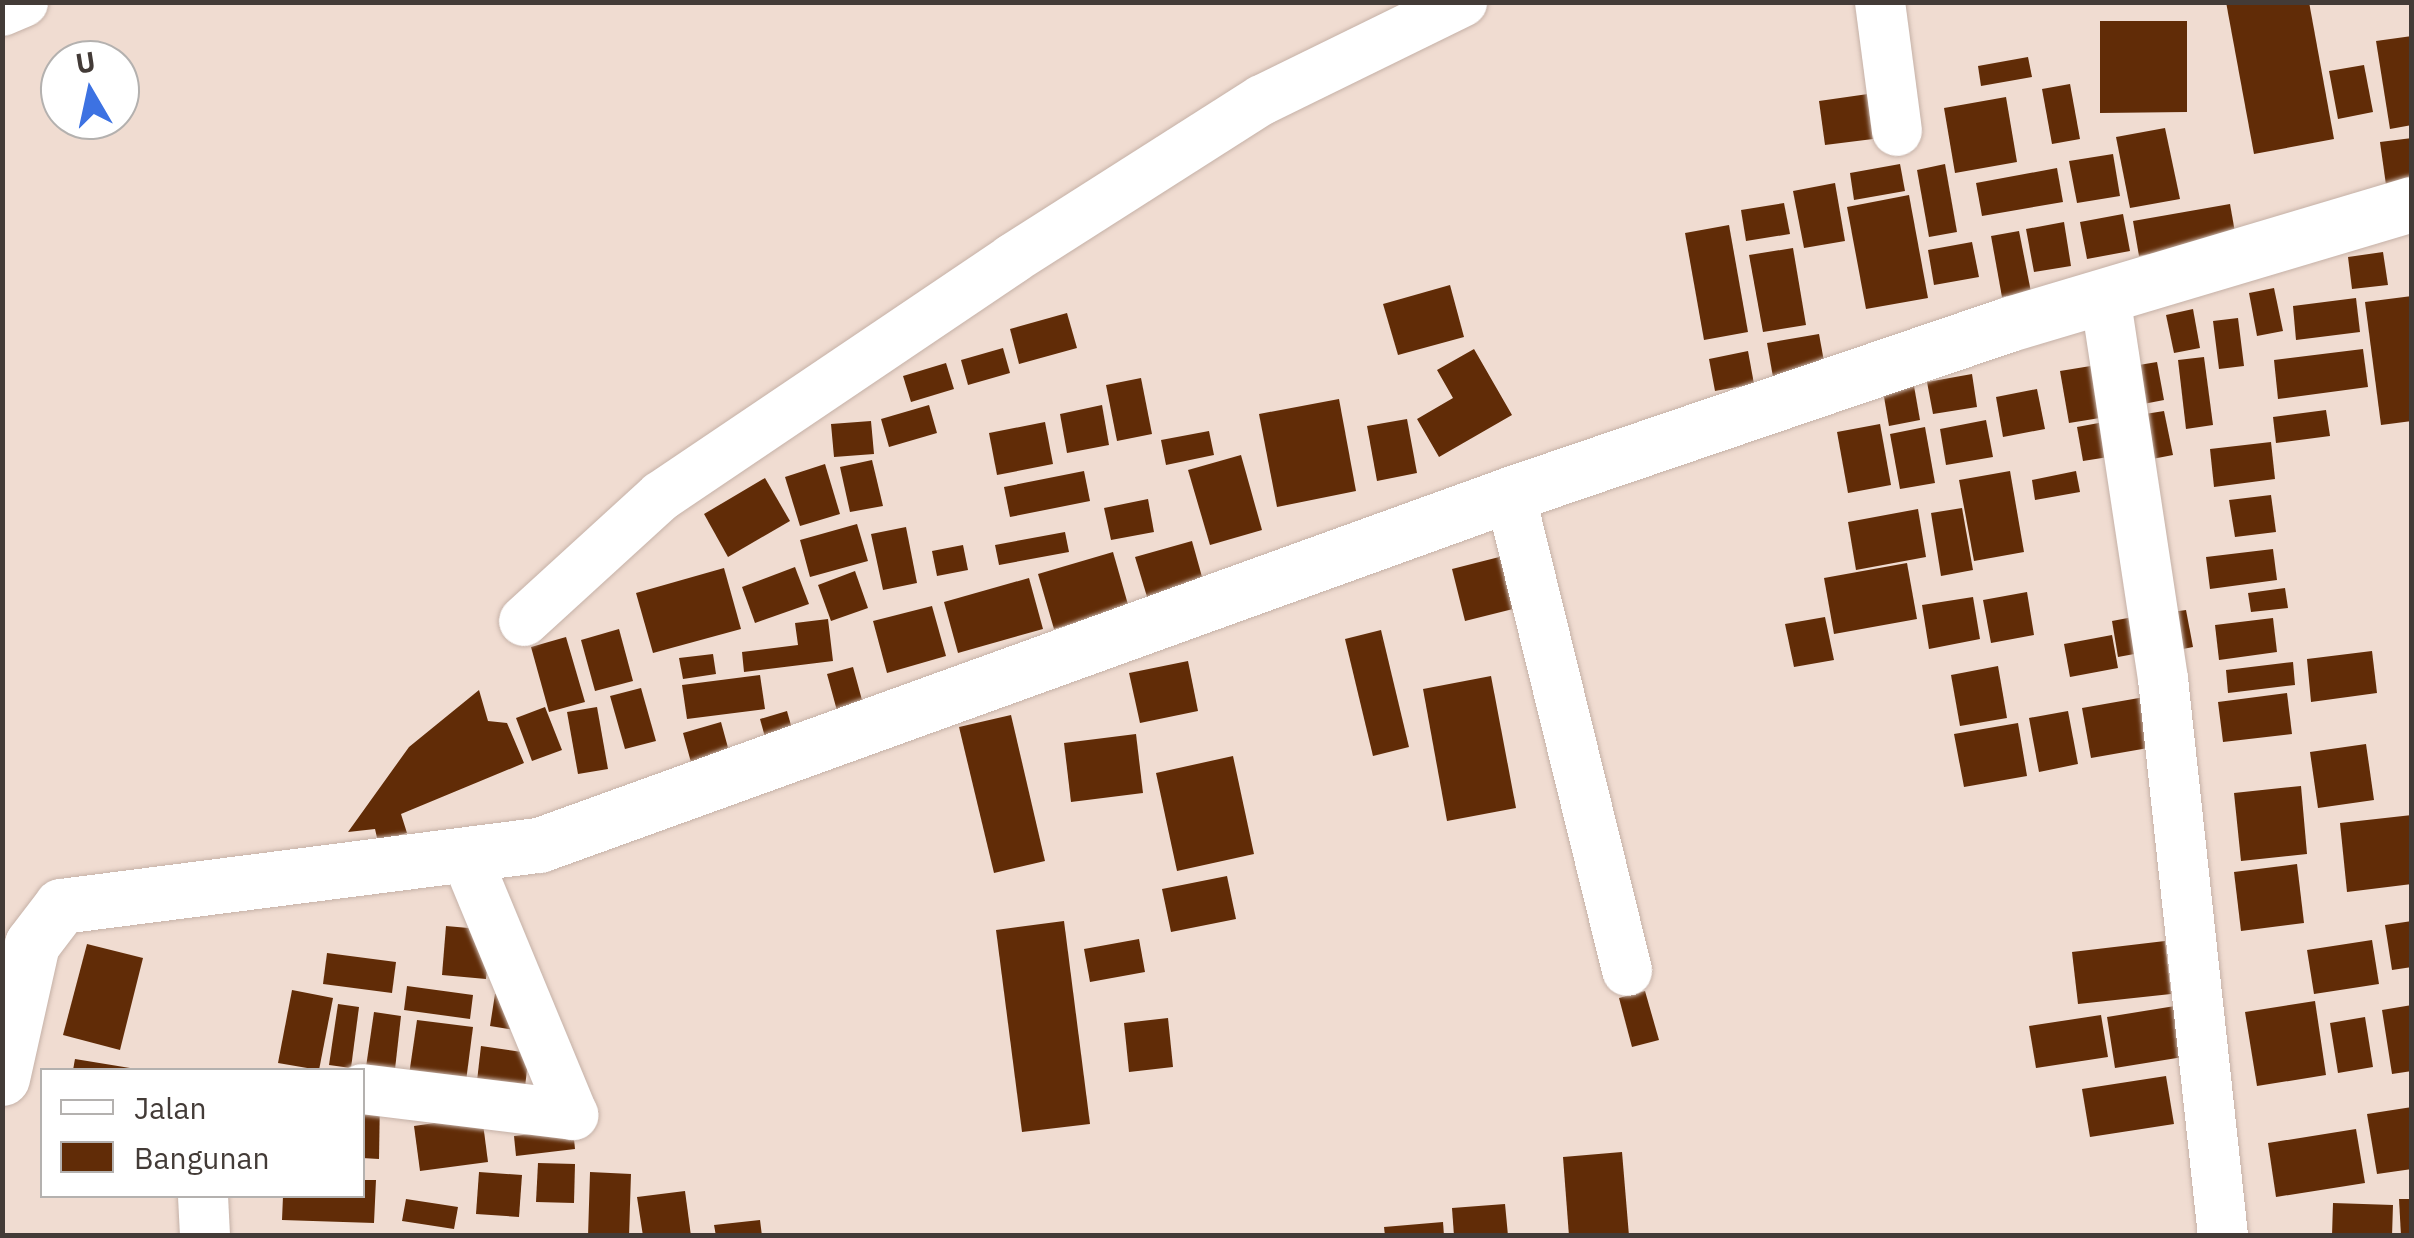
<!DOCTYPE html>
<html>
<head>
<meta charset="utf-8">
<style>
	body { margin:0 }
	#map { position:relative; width:2414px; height:1238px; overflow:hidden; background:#f0dcd1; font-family:"IBM Plex Sans",sans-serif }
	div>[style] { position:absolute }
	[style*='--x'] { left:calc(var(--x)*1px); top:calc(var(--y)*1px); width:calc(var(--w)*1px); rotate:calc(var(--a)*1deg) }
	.building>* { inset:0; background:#612c07 }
	.roads { filter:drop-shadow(0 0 2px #c5b1a7) drop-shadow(0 0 2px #c5b1a7) }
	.street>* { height:50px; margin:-25px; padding:0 25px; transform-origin:25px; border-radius:25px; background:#fff }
	.secondary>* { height:55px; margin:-27.5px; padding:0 27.5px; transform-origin:27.5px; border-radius:27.5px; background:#fff }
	span { translate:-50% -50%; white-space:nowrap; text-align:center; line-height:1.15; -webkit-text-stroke:10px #fff; paint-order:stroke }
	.frame { position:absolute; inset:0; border:5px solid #433b37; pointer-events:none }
	.legend { position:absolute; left:40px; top:1068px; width:325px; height:130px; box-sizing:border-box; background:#fff; border:2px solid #b4b1af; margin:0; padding:12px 18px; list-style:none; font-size:30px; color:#433b37 }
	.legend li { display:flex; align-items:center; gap:20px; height:50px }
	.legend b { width:50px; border:2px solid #b4b1af }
	.north { position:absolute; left:40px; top:40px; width:100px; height:100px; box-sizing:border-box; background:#fff; border:2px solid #b4b1af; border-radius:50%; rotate:351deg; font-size:28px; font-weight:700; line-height:40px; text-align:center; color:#433b37 }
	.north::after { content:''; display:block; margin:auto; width:35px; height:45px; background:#3d72e2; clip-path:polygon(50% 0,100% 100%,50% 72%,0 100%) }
</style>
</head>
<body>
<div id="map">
	<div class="building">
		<i style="clip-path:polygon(2226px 2px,2309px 2px,2334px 139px,2254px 154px)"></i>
		<i style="clip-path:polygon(2100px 21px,2187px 21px,2187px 112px,2100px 113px)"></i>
		<i style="clip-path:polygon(2412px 36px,2412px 125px,2390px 129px,2376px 41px)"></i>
		<i style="clip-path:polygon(2028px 57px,2032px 77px,1981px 86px,1978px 66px)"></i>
		<i style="clip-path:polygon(2364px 65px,2373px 112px,2338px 119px,2329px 71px)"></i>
		<i style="clip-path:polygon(2070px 84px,2080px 139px,2052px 144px,2042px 89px)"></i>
		<i style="clip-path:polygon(1875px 93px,1881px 138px,1825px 145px,1819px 101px)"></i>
		<i style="clip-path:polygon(2006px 97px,2017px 162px,1955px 173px,1944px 108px)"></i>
		<i style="clip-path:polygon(2165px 128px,2180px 199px,2130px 208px,2116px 137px)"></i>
		<i style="clip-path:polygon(2412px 138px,2412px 182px,2386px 185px,2380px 142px)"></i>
		<i style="clip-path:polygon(2113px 154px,2120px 196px,2077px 203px,2069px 161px)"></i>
		<i style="clip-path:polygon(1900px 164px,1905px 191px,1854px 200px,1850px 173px)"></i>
		<i style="clip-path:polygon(1945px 164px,1957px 232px,1929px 237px,1917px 170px)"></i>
		<i style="clip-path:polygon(2057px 168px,2063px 202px,1982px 216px,1976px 183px)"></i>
		<i style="clip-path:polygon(1835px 183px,1845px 241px,1804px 248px,1793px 191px)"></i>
		<i style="clip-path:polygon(1909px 195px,1928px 298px,1866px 309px,1847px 207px)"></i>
		<i style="clip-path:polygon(1784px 203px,1790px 234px,1746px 241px,1741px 210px)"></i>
		<i style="clip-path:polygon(2230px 204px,2236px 238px,2139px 256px,2133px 221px)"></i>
		<i style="clip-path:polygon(2123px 214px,2130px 251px,2087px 259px,2080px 222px)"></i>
		<i style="clip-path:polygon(2064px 222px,2071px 266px,2034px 272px,2026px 229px)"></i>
		<i style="clip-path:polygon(1729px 225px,1748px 332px,1704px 340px,1685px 233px)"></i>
		<i style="clip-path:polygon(2019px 231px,2031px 292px,2002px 297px,1991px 236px)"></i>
		<i style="clip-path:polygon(1972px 242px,1979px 277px,1934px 285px,1928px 250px)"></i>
		<i style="clip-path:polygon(1793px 248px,1806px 325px,1763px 332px,1749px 255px)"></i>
		<i style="clip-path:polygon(2383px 252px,2388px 285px,2352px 289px,2348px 257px)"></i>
		<i style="clip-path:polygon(1450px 285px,1464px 337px,1398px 355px,1383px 304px)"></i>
		<i style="clip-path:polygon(2274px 288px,2283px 331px,2257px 336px,2249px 293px)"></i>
		<i style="clip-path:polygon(2412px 296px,2412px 421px,2381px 425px,2365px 302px)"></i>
		<i style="clip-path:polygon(2356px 298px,2360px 332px,2296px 340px,2293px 306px)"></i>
		<i style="clip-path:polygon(2193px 309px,2200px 348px,2174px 353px,2166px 315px)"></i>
		<i style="clip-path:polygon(1067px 313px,1077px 348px,1019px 364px,1010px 329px)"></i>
		<i style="clip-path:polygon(2238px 318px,2244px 366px,2219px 369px,2213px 321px)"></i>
		<i style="clip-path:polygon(1819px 334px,1825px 367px,1773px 377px,1767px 343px)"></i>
		<i style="clip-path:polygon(1003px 348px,1010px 373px,968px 385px,961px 360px)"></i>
		<i style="clip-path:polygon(1474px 349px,1512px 415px,1439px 457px,1417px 419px,1453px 398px,1437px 370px)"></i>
		<i style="clip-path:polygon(2363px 349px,2368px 387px,2278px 399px,2274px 360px)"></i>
		<i style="clip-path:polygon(1748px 351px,1754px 384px,1715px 391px,1709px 359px)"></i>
		<i style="clip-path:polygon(2204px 357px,2213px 425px,2186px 429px,2178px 360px)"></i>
		<i style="clip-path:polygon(2157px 362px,2164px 400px,2128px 407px,2121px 368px)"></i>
		<i style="clip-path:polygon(946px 363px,954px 389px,911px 402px,903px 376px)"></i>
		<i style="clip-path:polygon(2103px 364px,2112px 416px,2069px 423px,2060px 371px)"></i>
		<i style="clip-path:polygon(1972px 374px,1977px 407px,1933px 414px,1927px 382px)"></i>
		<i style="clip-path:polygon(1141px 378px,1152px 434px,1117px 441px,1106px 385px)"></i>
		<i style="clip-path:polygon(1914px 386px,1920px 420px,1889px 426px,1883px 391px)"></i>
		<i style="clip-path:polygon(2037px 389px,2045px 429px,2003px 437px,1996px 397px)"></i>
		<i style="clip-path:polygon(1339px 399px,1356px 491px,1277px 507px,1259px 414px)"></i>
		<i style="clip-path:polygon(929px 405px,937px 433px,889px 447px,881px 419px)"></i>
		<i style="clip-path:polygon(1102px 405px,1109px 445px,1067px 453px,1060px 414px)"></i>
		<i style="clip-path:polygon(2326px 410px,2330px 436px,2276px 443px,2273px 417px)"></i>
		<i style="clip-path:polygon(2164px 411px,2173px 455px,2147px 460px,2139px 415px)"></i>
		<i style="clip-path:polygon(1407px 419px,1417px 473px,1377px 481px,1367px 426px)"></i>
		<i style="clip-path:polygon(1986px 420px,1993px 457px,1946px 465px,1940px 429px)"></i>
		<i style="clip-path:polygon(2115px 420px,2121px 455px,2083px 461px,2077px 427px)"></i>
		<i style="clip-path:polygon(871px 421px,874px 454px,834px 457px,831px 424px)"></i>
		<i style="clip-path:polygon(1045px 422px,1053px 464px,997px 475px,989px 433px)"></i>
		<i style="clip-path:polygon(1880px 424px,1891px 485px,1848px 493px,1837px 432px)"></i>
		<i style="clip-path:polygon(1925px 427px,1935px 483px,1900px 489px,1890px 434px)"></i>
		<i style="clip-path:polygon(1209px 431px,1214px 455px,1166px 465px,1161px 440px)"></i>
		<i style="clip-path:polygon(2271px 442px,2275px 479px,2214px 487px,2210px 449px)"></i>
		<i style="clip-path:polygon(1241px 455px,1262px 530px,1210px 545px,1188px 470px)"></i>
		<i style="clip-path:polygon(872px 460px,883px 506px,850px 512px,840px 467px)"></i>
		<i style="clip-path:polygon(825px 464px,840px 514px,800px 526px,785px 477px)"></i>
		<i style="clip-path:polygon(1084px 471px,1090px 501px,1010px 517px,1004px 487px)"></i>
		<i style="clip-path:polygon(2010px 471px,2024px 552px,1974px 561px,1959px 480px)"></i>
		<i style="clip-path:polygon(2076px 471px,2080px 492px,2035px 500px,2032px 480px)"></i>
		<i style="clip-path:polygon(765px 478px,790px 521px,728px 557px,704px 514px)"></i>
		<i style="clip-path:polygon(2271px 495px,2276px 532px,2235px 537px,2229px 500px)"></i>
		<i style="clip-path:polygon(1148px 499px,1154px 532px,1111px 540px,1104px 508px)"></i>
		<i style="clip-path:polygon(1962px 508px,1973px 570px,1941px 576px,1931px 513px)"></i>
		<i style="clip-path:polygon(1918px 509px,1926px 557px,1856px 570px,1848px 522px)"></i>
		<i style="clip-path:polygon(857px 524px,868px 561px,810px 577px,800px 540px)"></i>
		<i style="clip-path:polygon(906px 527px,917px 583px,883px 590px,871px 534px)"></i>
		<i style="clip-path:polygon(1065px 532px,1069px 552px,999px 565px,995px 545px)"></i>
		<i style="clip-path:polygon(1192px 541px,1204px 584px,1148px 600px,1135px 557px)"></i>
		<i style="clip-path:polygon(963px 545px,968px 570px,937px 576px,932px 551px)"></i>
		<i style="clip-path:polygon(2273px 549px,2277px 580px,2210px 589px,2206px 557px)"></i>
		<i style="clip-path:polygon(1113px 552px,1129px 608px,1054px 629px,1038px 574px)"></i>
		<i style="clip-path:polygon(1515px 553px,1529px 605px,1465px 621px,1452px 569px)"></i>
		<i style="clip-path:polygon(1907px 563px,1917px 619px,1834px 634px,1824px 578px)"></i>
		<i style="clip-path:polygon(795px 567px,809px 604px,755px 623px,742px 587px)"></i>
		<i style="clip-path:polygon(724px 568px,741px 629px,653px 653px,636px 593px)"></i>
		<i style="clip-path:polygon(855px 571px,868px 608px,831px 621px,818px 585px)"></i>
		<i style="clip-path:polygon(1029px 578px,1043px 629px,958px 653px,944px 602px)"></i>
		<i style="clip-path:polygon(2285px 588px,2288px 608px,2251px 612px,2248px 593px)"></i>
		<i style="clip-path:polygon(2027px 592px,2034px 635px,1991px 643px,1983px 600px)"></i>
		<i style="clip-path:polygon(1973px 597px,1980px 639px,1929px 649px,1922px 605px)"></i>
		<i style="clip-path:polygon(932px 606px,946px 656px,887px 673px,873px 621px)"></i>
		<i style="clip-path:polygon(2186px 610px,2193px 647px,2173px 651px,2165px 613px)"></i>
		<i style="clip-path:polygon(2149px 614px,2156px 650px,2118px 657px,2112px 621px)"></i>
		<i style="clip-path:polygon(1825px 617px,1834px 660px,1794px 667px,1785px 624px)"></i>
		<i style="clip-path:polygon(2273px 618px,2277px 652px,2219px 660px,2215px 625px)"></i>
		<i style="clip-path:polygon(828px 619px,833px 661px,744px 672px,742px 652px,798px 645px,795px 623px)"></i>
		<i style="clip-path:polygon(619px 629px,633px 681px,595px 691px,581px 640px)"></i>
		<i style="clip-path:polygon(1381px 630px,1409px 747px,1373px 756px,1345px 639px)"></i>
		<i style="clip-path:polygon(2112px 635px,2118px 668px,2070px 677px,2064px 644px)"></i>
		<i style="clip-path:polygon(566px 637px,585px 702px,549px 712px,531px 647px)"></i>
		<i style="clip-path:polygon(2372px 651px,2377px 693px,2311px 702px,2307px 659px)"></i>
		<i style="clip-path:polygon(713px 654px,716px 674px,683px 679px,679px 658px)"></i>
		<i style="clip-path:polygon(1188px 661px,1198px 711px,1140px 723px,1129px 673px)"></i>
		<i style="clip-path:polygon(2293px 662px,2295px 685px,2228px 693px,2226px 670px)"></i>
		<i style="clip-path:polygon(1998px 666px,2007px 718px,1960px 726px,1951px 675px)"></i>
		<i style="clip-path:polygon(853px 667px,865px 711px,839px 718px,827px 674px)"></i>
		<i style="clip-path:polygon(760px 675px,765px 709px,687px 719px,682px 685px)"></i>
		<i style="clip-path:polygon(1491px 676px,1516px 808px,1447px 821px,1423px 689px)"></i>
		<i style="clip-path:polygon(641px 688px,656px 741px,625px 749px,610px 696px)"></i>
		<i style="clip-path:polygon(479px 690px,488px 721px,507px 723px,524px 763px,401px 814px,407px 833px,378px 842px,375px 829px,348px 832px,409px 747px)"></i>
		<i style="clip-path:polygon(2287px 693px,2292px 734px,2223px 742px,2218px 702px)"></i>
		<i style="clip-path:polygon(2156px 695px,2165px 745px,2091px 758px,2082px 708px)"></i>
		<i style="clip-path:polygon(545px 707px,562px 750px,532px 761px,516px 718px)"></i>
		<i style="clip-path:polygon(597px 707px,608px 769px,578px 774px,567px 712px)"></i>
		<i style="clip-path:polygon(787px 711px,794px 736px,767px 744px,760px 719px)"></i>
		<i style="clip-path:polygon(2068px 711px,2078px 764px,2039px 772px,2029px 718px)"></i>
		<i style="clip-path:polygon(1011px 715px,1045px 861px,994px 873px,959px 727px)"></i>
		<i style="clip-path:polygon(721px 722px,730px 755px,692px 766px,683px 733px)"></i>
		<i style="clip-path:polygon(2018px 723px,2027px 776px,1964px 787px,1954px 734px)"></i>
		<i style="clip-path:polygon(1136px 734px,1143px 793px,1071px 802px,1064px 743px)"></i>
		<i style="clip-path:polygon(2366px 744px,2374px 800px,2318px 808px,2310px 752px)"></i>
		<i style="clip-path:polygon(1233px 756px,1254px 854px,1177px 871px,1156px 773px)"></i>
		<i style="clip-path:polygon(2301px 786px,2307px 854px,2241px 861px,2234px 793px)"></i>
		<i style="clip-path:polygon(2412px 815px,2412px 884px,2347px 892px,2340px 823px)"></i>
		<i style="clip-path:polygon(2297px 864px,2304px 923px,2241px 931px,2234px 872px)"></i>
		<i style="clip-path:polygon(1227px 876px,1236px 919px,1171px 932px,1162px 889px)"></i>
		<i style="clip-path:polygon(1064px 921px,1090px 1124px,1022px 1132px,996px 930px)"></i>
		<i style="clip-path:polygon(2412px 921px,2412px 967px,2392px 970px,2385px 925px)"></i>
		<i style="clip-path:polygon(446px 926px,491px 930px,486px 979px,442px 975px)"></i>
		<i style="clip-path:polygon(1139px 939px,1145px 972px,1090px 982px,1084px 949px)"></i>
		<i style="clip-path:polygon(2372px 940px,2379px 984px,2314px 994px,2307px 950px)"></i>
		<i style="clip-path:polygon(2165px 941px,2171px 994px,2078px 1004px,2072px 952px)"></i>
		<i style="clip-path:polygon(87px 944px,143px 958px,120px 1050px,63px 1035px)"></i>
		<i style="clip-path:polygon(327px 953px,396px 962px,392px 993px,323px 984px)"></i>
		<i style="clip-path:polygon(407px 986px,473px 995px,470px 1019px,404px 1010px)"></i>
		<i style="clip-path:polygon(292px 990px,333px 998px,319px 1070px,278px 1063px)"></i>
		<i style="clip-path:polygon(1645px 991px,1659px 1040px,1632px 1047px,1619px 998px)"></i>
		<i style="clip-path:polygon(495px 994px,519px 997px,515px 1030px,490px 1026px)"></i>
		<i style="clip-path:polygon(2315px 1001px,2326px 1075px,2257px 1086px,2245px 1012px)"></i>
		<i style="clip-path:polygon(338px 1004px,359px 1007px,351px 1068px,329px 1065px)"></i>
		<i style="clip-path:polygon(2412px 1005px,2412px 1071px,2392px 1074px,2382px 1010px)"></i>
		<i style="clip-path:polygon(2175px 1006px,2183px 1057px,2115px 1068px,2107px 1017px)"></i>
		<i style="clip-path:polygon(374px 1012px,401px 1016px,394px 1078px,365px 1074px)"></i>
		<i style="clip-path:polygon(2101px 1015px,2108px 1057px,2036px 1068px,2029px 1026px)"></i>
		<i style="clip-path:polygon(2365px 1017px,2373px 1067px,2338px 1073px,2330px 1023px)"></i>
		<i style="clip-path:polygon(1168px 1018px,1173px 1067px,1129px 1072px,1124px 1023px)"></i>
		<i style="clip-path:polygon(417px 1020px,473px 1027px,465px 1089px,408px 1082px)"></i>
		<i style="clip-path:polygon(481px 1046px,529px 1053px,525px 1087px,477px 1081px)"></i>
		<i style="clip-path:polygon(75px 1059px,130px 1068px,130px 1070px,73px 1070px)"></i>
		<i style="clip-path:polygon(2166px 1076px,2174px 1124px,2090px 1137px,2082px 1089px)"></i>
		<i style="clip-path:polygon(362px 1096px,380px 1096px,379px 1159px,362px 1158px)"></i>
		<i style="clip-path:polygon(2412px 1107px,2412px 1169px,2377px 1174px,2367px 1114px)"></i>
		<i style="clip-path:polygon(482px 1116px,488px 1162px,420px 1171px,414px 1126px)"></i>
		<i style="clip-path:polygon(573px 1129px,575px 1149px,516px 1156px,514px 1136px)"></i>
		<i style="clip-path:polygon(2356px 1129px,2365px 1183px,2276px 1197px,2268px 1143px)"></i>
		<i style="clip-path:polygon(1622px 1152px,1629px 1236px,1569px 1236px,1563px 1157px)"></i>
		<i style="clip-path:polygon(538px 1163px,575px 1164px,574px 1203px,536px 1202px)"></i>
		<i style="clip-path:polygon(479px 1172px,522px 1175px,519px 1217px,476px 1214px)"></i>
		<i style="clip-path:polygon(590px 1172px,631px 1174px,629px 1236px,588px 1236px)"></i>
		<i style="clip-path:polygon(362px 1180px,376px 1180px,374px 1223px,282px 1220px,283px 1196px,362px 1196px)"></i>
		<i style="clip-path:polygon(685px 1191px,691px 1236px,643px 1236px,637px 1197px)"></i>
		<i style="clip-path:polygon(406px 1199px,458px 1207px,454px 1229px,402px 1221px)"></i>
		<i style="clip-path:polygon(2399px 1199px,2412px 1199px,2412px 1236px,2401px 1236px)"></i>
		<i style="clip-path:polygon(2333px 1203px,2393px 1205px,2392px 1236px,2332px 1236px)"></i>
		<i style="clip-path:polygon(1505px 1204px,1508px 1236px,1454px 1236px,1452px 1208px)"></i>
		<i style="clip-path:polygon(760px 1220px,762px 1236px,716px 1236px,714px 1225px)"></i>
		<i style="clip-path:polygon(1443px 1222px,1444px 1236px,1385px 1236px,1384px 1227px)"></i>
	</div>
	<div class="roads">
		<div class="street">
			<i style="--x:1880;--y:2;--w:130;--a:82.5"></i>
			<i style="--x:2;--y:11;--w:23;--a:-23"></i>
			<i style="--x:2106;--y:302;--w:381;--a:81.4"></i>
			<i style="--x:2163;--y:679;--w:560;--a:83.85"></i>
			<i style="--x:1510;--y:494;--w:491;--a:76.2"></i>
			<i style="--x:524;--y:621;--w:185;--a:-42.4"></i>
			<i style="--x:661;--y:496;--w:424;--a:-34"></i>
			<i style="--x:1012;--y:259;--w:296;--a:-32.5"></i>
			<i style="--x:1262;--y:100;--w:223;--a:-26.1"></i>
			<i style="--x:362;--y:1089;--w:213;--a:7"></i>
			<i style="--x:573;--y:1115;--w:282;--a:-112.5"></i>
			<i style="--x:203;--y:1196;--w:40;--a:87.1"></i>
		</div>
		<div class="secondary">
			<i style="--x:2;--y:1078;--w:137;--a:-77.4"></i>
			<i style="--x:32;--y:944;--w:48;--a:-52.7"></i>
			<i style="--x:61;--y:906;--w:482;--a:-7.3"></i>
			<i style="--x:539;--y:845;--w:1032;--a:-19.87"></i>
			<i style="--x:1510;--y:494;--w:527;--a:-18.81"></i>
			<i style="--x:2009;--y:324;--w:420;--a:-16.6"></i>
		</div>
	</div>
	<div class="frame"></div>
	<ul class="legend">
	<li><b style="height:12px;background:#fff"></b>Jalan</li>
	<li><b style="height:28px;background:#612c07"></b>Bangunan</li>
	</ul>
	<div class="north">U</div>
</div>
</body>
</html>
